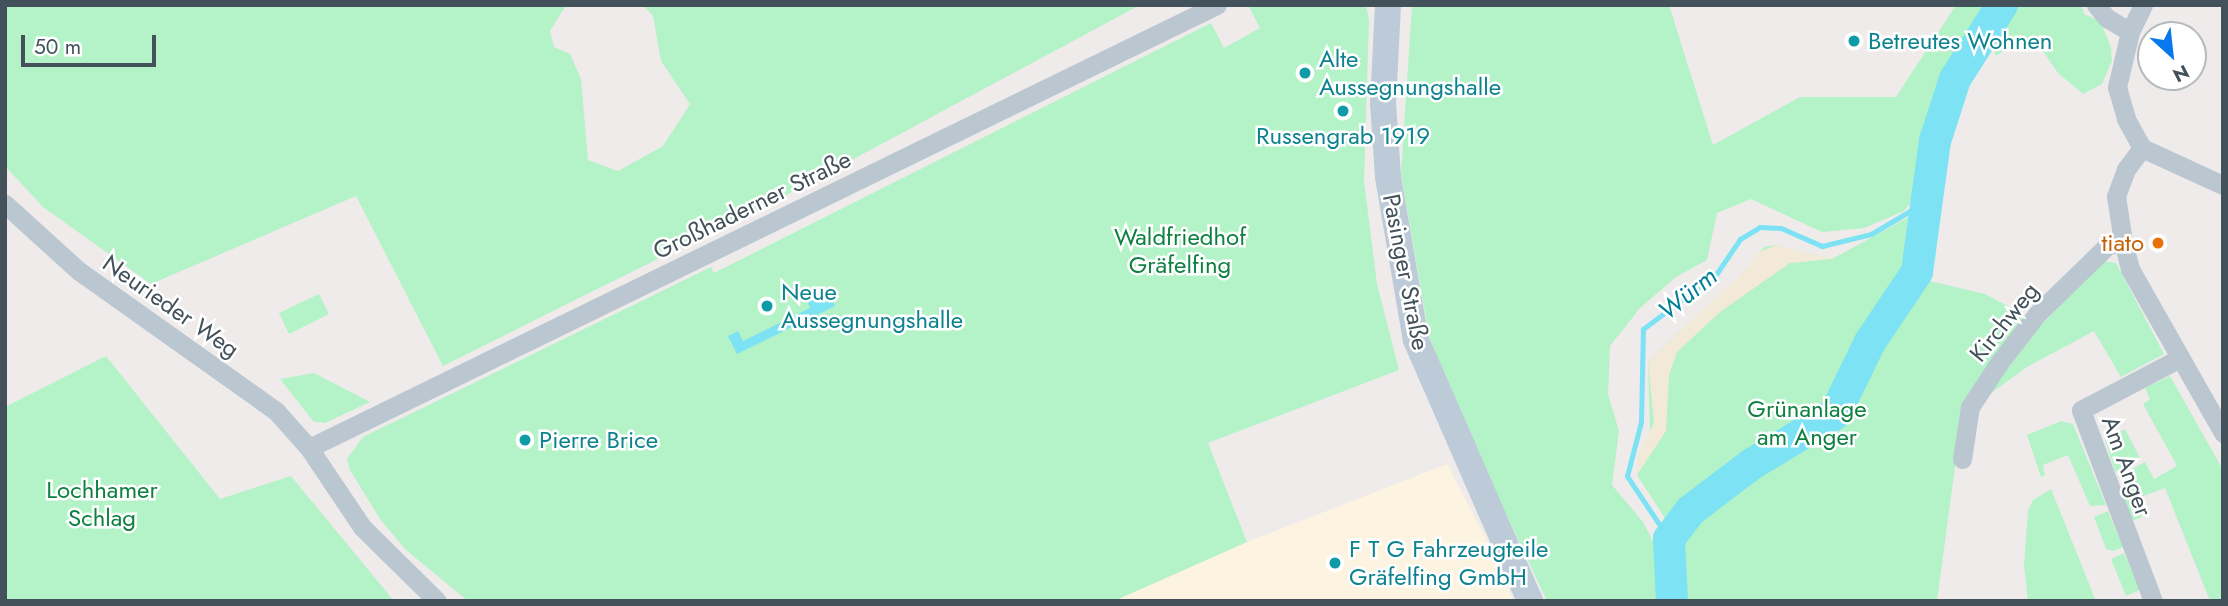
<!DOCTYPE html>
<html>
<head>
<meta charset="utf-8">
<style>
	body { margin:0 }
	#map { position:relative; width:2228px; height:606px; overflow:hidden; background:#efebeb; font-family:Jost,sans-serif }
	div>[style] { position:absolute }
	[style*='--x'] { left:calc(var(--x)*1px); top:calc(var(--y)*1px); width:calc(var(--w)*1px); rotate:calc(var(--a)*1deg) }
	.commercial>* { inset:0; background:#fdf3e1 }
	.green>* { inset:0; background:#b4f2c8 }
	.sand>* { inset:0; background:#f3e9d9 }
	.water>* { inset:0; background:#7ce2f4 }
	.stream>* { height:5px; margin:-2.5px; padding:0 2.5px; transform-origin:2.5px; border-radius:2.5px; background:#7ce2f4 }
	.river>* { height:32px; margin:-16px; padding:0 16px; transform-origin:16px; border-radius:16px; background:#7ce2f4 }
	.street>* { height:19px; margin:-9.5px; padding:0 9.5px; transform-origin:9.5px; border-radius:9.5px; background:#bac7d0 }
	.secondary>* { height:26px; margin:-13px; padding:0 13px; transform-origin:13px; border-radius:13px; background:#bccbd7 }
	.dots>* { width:19px; height:19px; translate:-50% -50%; box-sizing:border-box; border:4px solid #fff; border-radius:50% }
	span { translate:-50% -50%; white-space:nowrap; text-align:center; line-height:1.15; -webkit-text-stroke:5px #fff; paint-order:stroke }
	.culture-label { font-size:24px; color:#0d838f }
	.left { translate:0 -50%; text-align:left }
	.street-label { font-size:24px; color:#42515a }
	.park-label { font-size:24px; color:#0e8141 }
	.food-label { font-size:24px; color:#c56008 }
	.right { translate:-100% -50%; text-align:right }
	.water-label { font-size:26px; color:#038198; font-style:italic }
	.frame { position:absolute; inset:0; border:7px solid #42515a; pointer-events:none }
	.north { position:absolute; left:2137px; top:21px; width:70px; height:70px; box-sizing:border-box; background:#fff; border:2px solid #b3b9bd; border-radius:50%; rotate:153deg; font-size:19px; font-weight:700; line-height:28px; text-align:center; color:#42515a }
	.north::after { content:''; display:block; margin:auto; width:24px; height:32px; background:#0879ec; clip-path:polygon(50% 0,100% 100%,50% 72%,0 100%) }
	.scale { position:absolute; left:21px; top:35px; width:135px; height:32px; box-sizing:border-box; border:4px solid #42515a; border-top:0; padding-left:9px; font-size:21px; line-height:24px; white-space:nowrap; color:#42515a; -webkit-text-stroke:5px #fff; paint-order:stroke }
</style>
</head>
<body>
<div id="map">
	<div class="commercial">
		<i style="clip-path:polygon(1447px 464px,1502px 569px,1513px 601px,1114px 601px,1247px 542px)"></i>
	</div>
	<div class="green">
		<i style="clip-path:polygon(5px 5px,566px 5px,550px 31px,554px 47px,570px 54px,581px 79px,588px 160px,618px 171px,663px 146px,690px 104px,661px 61px,653px 16px,643px 5px,1140px 5px,796px 190px,443px 366px,356px 196px,151px 284px,43px 207px,5px 166px)"></i>
		<i style="clip-path:polygon(1248px 5px,1366px 5px,1369px 20px,1364px 181px,1377px 284px,1399px 370px,1208px 443px,1247px 542px,1114px 601px,468px 601px,406px 550px,380px 519px,350px 470px,347px 459px,363px 437px,711px 267px,714px 273px,1211px 23px,1224px 48px,1260px 28px)"></i>
		<i style="clip-path:polygon(1412px 5px,1669px 5px,1713px 145px,1800px 97px,1896px 97px,1956px 5px,1997px 5px,1939px 87px,1922px 139px,1921px 190px,1904px 211px,1864px 228px,1822px 232px,1751px 199px,1717px 213px,1707px 260px,1676px 277px,1640px 308px,1610px 346px,1608px 394px,1619px 431px,1612px 485px,1643px 522px,1661px 557px,1659px 601px,1547px 601px,1458px 411px,1429px 336px,1401px 174px)"></i>
		<i style="clip-path:polygon(2008px 5px,2082px 5px,2084px 14px,2100px 21px,2111px 47px,2112px 61px,2102px 84px,2083px 94px,2058px 73px,2038px 44px,2013px 45px,1996px 56px,1988px 37px)"></i>
		<i style="clip-path:polygon(1918px 212px,1921px 217px,1905px 270px,1921px 279px,1985px 294px,2042px 324px,2103px 261px,2116px 263px,2164px 354px,2121px 377px,2094px 331px,2027px 367px,1983px 399px,1956px 460px,1937px 601px,1682px 601px,1683px 546px,1637px 475px,1639px 452px,1650px 431px,1648px 361px,1746px 270px,1764px 247px,1776px 245px,1832px 259px)"></i>
		<i style="clip-path:polygon(319px 294px,329px 314px,289px 334px,279px 313px)"></i>
		<i style="clip-path:polygon(106px 356px,220px 499px,291px 476px,394px 601px,5px 601px,5px 407px)"></i>
		<i style="clip-path:polygon(314px 373px,370px 402px,325px 423px,314px 422px,280px 379px)"></i>
		<i style="clip-path:polygon(2170px 376px,2223px 470px,2223px 601px,2210px 601px,2165px 488px,2138px 498px,2144px 516px,2132px 521px,2122px 497px,2127px 495px,2123px 480px,2117px 477px,2145px 462px,2154px 479px,2177px 466px,2143px 404px,2150px 399px,2145px 388px)"></i>
		<i style="clip-path:polygon(2061px 421px,2073px 424px,2106px 505px,2090px 506px,2068px 455px,2043px 465px,2045px 475px,2041px 477px,2027px 435px)"></i>
		<i style="clip-path:polygon(2125px 429px,2140px 458px,2115px 472px,2105px 440px)"></i>
		<i style="clip-path:polygon(2051px 489px,2096px 601px,2028px 601px,2024px 565px,2028px 510px,2033px 500px)"></i>
		<i style="clip-path:polygon(2108px 511px,2123px 547px,2114px 551px,2106px 549px,2094px 517px)"></i>
		<i style="clip-path:polygon(2124px 553px,2140px 590px,2126px 596px,2111px 559px)"></i>
	</div>
	<div class="sand">
		<i style="clip-path:polygon(1776px 245px,1832px 259px,1790px 263px,1720px 312px,1677px 352px,1669px 375px,1666px 431px,1637px 475px,1639px 452px,1654px 423px,1648px 361px,1746px 270px,1757px 253px)"></i>
	</div>
	<div class="water">
		<i style="clip-path:polygon(826px 288px,835px 306px,737px 354px,728px 336px,738px 331px,743px 341px,810px 308px,806px 298px)"></i>
	</div>
	<div class="stream">
		<i style="--x:1669;--y:539;--w:76;--a:-123.7"></i>
		<i style="--x:1627;--y:476;--w:56;--a:-75.5"></i>
		<i style="--x:1641;--y:422;--w:93;--a:-88.8"></i>
		<i style="--x:1643;--y:329;--w:93;--a:-37.1"></i>
		<i style="--x:1717;--y:273;--w:41;--a:-55.9"></i>
		<i style="--x:1740;--y:239;--w:23;--a:-31"></i>
		<i style="--x:1760;--y:227;--w:21;--a:3"></i>
		<i style="--x:1781;--y:228;--w:45;--a:23.7"></i>
		<i style="--x:1822;--y:246;--w:50;--a:-13.8"></i>
		<i style="--x:1871;--y:234;--w:65;--a:-30.5"></i>
	</div>
	<div class="river">
		<i style="--x:1672;--y:601;--w:62;--a:-92.8"></i>
		<i style="--x:1669;--y:539;--w:35;--a:-53"></i>
		<i style="--x:1690;--y:511;--w:78;--a:-37.2"></i>
		<i style="--x:1752;--y:464;--w:97;--a:-31.1"></i>
		<i style="--x:1835;--y:414;--w:80;--a:-64.1"></i>
		<i style="--x:1870;--y:342;--w:84;--a:-56.1"></i>
		<i style="--x:1917;--y:272;--w:132;--a:-82.2"></i>
		<i style="--x:1935;--y:141;--w:65;--a:-72.1"></i>
		<i style="--x:1955;--y:79;--w:88;--a:-57.6"></i>
	</div>
	<div class="street">
		<i style="--x:2096;--y:5;--w:17;--a:50"></i>
		<i style="--x:2107;--y:18;--w:27;--a:31"></i>
		<i style="--x:2143;--y:5;--w:30;--a:116"></i>
		<i style="--x:2130;--y:32;--w:57;--a:103.3"></i>
		<i style="--x:2117;--y:87;--w:33;--a:74"></i>
		<i style="--x:2126;--y:119;--w:33;--a:61"></i>
		<i style="--x:2142;--y:148;--w:26;--a:127"></i>
		<i style="--x:2126;--y:169;--w:29;--a:110"></i>
		<i style="--x:2116;--y:196;--w:46;--a:81.2"></i>
		<i style="--x:2123;--y:241;--w:29;--a:76"></i>
		<i style="--x:2130;--y:269;--w:189;--a:60.4"></i>
		<i style="--x:2142;--y:148;--w:89;--a:24.6"></i>
		<i style="--x:5;--y:204;--w:100;--a:42.2"></i>
		<i style="--x:79;--y:271;--w:242;--a:35.4"></i>
		<i style="--x:276;--y:411;--w:50;--a:48.3"></i>
		<i style="--x:309;--y:448;--w:95;--a:56.1"></i>
		<i style="--x:362;--y:527;--w:105;--a:44.6"></i>
		<i style="--x:309;--y:448;--w:1010;--a:-26.01"></i>
		<i style="--x:1962;--y:459;--w:53;--a:-81.3"></i>
		<i style="--x:1970;--y:407;--w:53;--a:-56.6"></i>
		<i style="--x:1999;--y:363;--w:62;--a:-52.2"></i>
		<i style="--x:2037;--y:314;--w:98;--a:-44.2"></i>
		<i style="--x:2107;--y:246;--w:17;--a:-17"></i>
		<i style="--x:2153;--y:601;--w:204;--a:-110.7"></i>
		<i style="--x:2081;--y:410;--w:110;--a:-27.7"></i>
	</div>
	<div class="secondary">
		<i style="--x:1388;--y:5;--w:98;--a:92.9"></i>
		<i style="--x:1383;--y:103;--w:74;--a:86.1"></i>
		<i style="--x:1388;--y:177;--w:165;--a:80.3"></i>
		<i style="--x:1416;--y:340;--w:285;--a:66.4"></i>
	</div>
	<div class="dots">
		<i style="left:1854px;top:41px;background:#0f9aa8"></i>
		<i style="left:1305px;top:73px;background:#0f9aa8"></i>
		<i style="left:1343px;top:111px;background:#0f9aa8"></i>
		<i style="left:2158px;top:243px;background:#e8710a"></i>
		<i style="left:767px;top:306px;background:#0f9aa8"></i>
		<i style="left:525px;top:440px;background:#0f9aa8"></i>
		<i style="left:1335px;top:563px;background:#0f9aa8"></i>
	</div>
	<div class="culture-label">
		<span class="left" style="left:1868px;top:41px">Betreutes Wohnen</span>
		<span class="left" style="left:1319px;top:73px">Alte<br>Aussegnungshalle</span>
		<span style="left:1343px;top:136px">Russengrab 1919</span>
		<span class="left" style="left:781px;top:306px">Neue<br>Aussegnungshalle</span>
		<span class="left" style="left:539px;top:440px">Pierre Brice</span>
		<span class="left" style="left:1349px;top:563px">F T G Fahrzeugteile<br>Gräfelfing GmbH</span>
	</div>
	<div class="street-label">
		<span style="left:752px;top:205px;rotate:-26deg">Großhaderner Straße</span>
		<span style="left:1406px;top:272px;rotate:79deg">Pasinger Straße</span>
		<span style="left:171px;top:306px;rotate:35deg">Neurieder Weg</span>
		<span style="left:2004px;top:322px;rotate:-51deg">Kirchweg</span>
		<span style="left:2127px;top:466px;rotate:70deg">Am Anger</span>
	</div>
	<div class="park-label">
		<span style="left:1180px;top:251px">Waldfriedhof<br>Gräfelfing</span>
		<span style="left:1807px;top:423px">Grünanlage<br>am Anger</span>
		<span style="left:102px;top:504px">Lochhamer<br>Schlag</span>
	</div>
	<div class="food-label">
		<span class="right" style="left:2144px;top:243px">tiato</span>
	</div>
	<div class="water-label">
		<span style="left:1688px;top:294px;rotate:-39deg">Würm</span>
	</div>
	<div class="frame"></div>
	<div class="north">N</div>
	<div class="scale">50 m</div>
</div>
</body>
</html>
